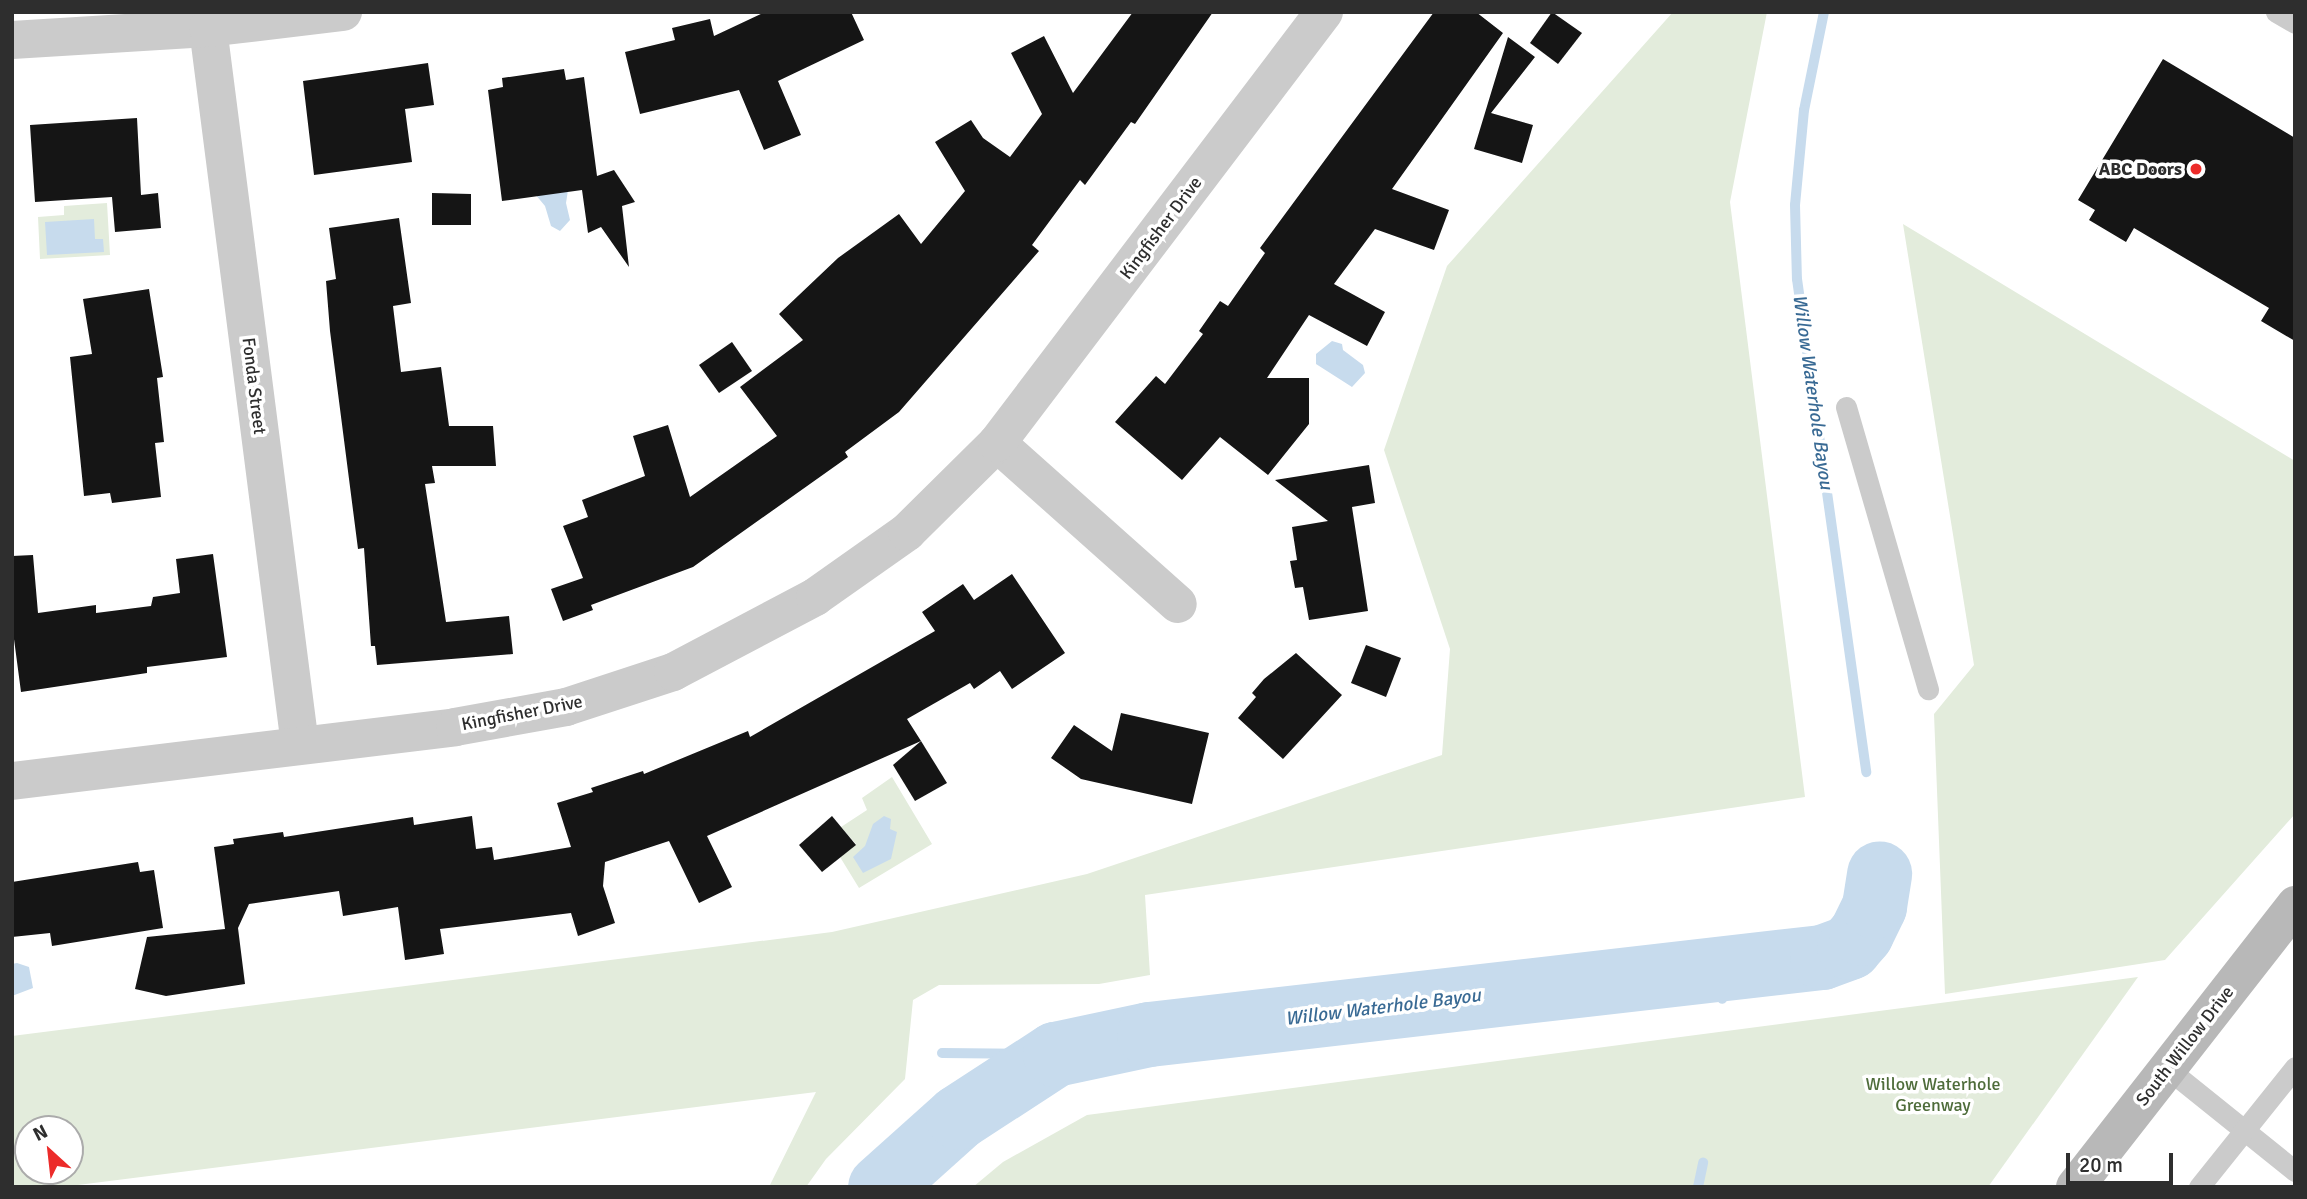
<!DOCTYPE html>
<html>
<head>
<meta charset="utf-8">
<style>
	body { margin:0 }
	#map { position:relative; width:2307px; height:1199px; overflow:hidden; background:#fff; font-family:Signika,sans-serif }
	div>[style] { position:absolute }
	[style*='--x'] { left:calc(var(--x)*1px); top:calc(var(--y)*1px); width:calc(var(--w)*1px); rotate:calc(var(--a)*1deg) }
	.green>* { inset:0; background:#e3ecdc }
	.water>* { inset:0; background:#c7dbed }
	.stream>* { height:10px; margin:-5px; padding:0 5px; transform-origin:5px; border-radius:5px; background:#c7dbed }
	.river>* { height:65px; margin:-32.5px; padding:0 32.5px; transform-origin:32.5px; border-radius:32.5px; background:#c7dbed }
	.building>* { inset:0; background:#151515 }
	.lane>* { height:21px; margin:-10.5px; padding:0 10.5px; transform-origin:10.5px; border-radius:10.5px; background:#cbcbcb }
	.street>* { height:38px; margin:-19px; padding:0 19px; transform-origin:19px; border-radius:19px; background:#cbcbcb }
	.secondary>* { height:38px; margin:-19px; padding:0 19px; transform-origin:19px; border-radius:19px; background:#b8b8b8 }
	.dots>* { width:19px; height:19px; translate:-50% -50%; box-sizing:border-box; border:4px solid #fff; border-radius:50% }
	span { translate:-50% -50%; white-space:nowrap; text-align:center; line-height:1.15; -webkit-text-stroke:7px #fff; paint-order:stroke }
	.poi-label { font-size:18px; color:#2e2e2e; font-weight:700 }
	.right { translate:-100% -50%; text-align:right }
	.street-label { font-size:18px; color:#2e2e2e }
	.park-label { font-size:18px; color:#4e6c3a }
	.water-label { font-size:19px; color:#396a94; font-style:italic }
	.frame { position:absolute; inset:0; border:14px solid #2e2e2e; pointer-events:none }
	.north { position:absolute; left:14px; top:1115px; width:70px; height:70px; box-sizing:border-box; background:#fff; border:2px solid #ababab; border-radius:50%; rotate:333deg; font-size:19px; font-weight:700; line-height:28px; text-align:center; color:#2e2e2e }
	.north::after { content:''; display:block; margin:auto; width:24px; height:32px; background:#ec2b2a; clip-path:polygon(50% 0,100% 100%,50% 72%,0 100%) }
	.scale { position:absolute; left:2066px; top:1153px; width:107px; height:32px; box-sizing:border-box; border:4px solid #2e2e2e; border-top:0; padding-left:9px; font-size:21px; line-height:24px; white-space:nowrap; color:#2e2e2e; -webkit-text-stroke:5px #fff; paint-order:stroke }
</style>
</head>
<body>
<div id="map">
	<div class="green">
		<i style="clip-path:polygon(evenodd,1673px 12px,1767px 12px,1730px 202px,1805px 797px,1145px 895px,1150px 975px,1099px 984px,939px 985px,913px 1000px,905px 1079px,826px 1159px,806px 1187px,769px 1187px,816px 1092px,62px 1187px,12px 1187px,12px 1036px,832px 932px,1087px 874px,1442px 755px,1450px 649px,1384px 450px,1447px 266px,1673px 12px,28px 1129px,70px 1129px,70px 1171px,28px 1171px,28px 1129px)"></i>
		<i style="clip-path:polygon(107px 203px,110px 255px,40px 259px,38px 217px,64px 215px,64px 206px)"></i>
		<i style="clip-path:polygon(1903px 224px,2295px 461px,2295px 814px,2165px 960px,1945px 994px,1934px 714px,1974px 665px)"></i>
		<i style="clip-path:polygon(892px 777px,932px 844px,859px 888px,840px 857px,856px 844px,841px 827px,867px 810px,862px 798px)"></i>
		<i style="clip-path:polygon(2138px 977px,1988px 1187px,973px 1187px,1003px 1162px,1087px 1115px)"></i>
	</div>
	<div class="water">
		<i style="clip-path:polygon(569px 184px,566px 203px,570px 220px,560px 231px,551px 226px,545px 206px,535px 194px)"></i>
		<i style="clip-path:polygon(94px 219px,95px 239px,103px 239px,104px 252px,47px 255px,45px 222px)"></i>
		<i style="clip-path:polygon(1332px 341px,1342px 344px,1343px 350px,1363px 365px,1365px 373px,1352px 387px,1316px 364px,1316px 354px)"></i>
		<i style="clip-path:polygon(884px 816px,891px 819px,890px 829px,897px 832px,891px 859px,863px 873px,853px 857px,865px 846px,873px 824px)"></i>
		<i style="clip-path:polygon(17px 963px,29px 967px,33px 988px,12px 996px,12px 964px)"></i>
	</div>
	<div class="stream">
		<i style="--x:1824;--y:12;--w:100;--a:101.5"></i>
		<i style="--x:1804;--y:110;--w:95;--a:95.4"></i>
		<i style="--x:1795;--y:205;--w:74;--a:88.5"></i>
		<i style="--x:1797;--y:279;--w:498;--a:82"></i>
		<i style="--x:1719;--y:969;--w:30;--a:84"></i>
		<i style="--x:942;--y:1053;--w:113;--a:0.5"></i>
		<i style="--x:1698;--y:1187;--w:25;--a:-78"></i>
	</div>
	<div class="river">
		<i style="--x:880;--y:1187;--w:105;--a:-41.9"></i>
		<i style="--x:958;--y:1117;--w:116;--a:-33"></i>
		<i style="--x:1055;--y:1054;--w:96;--a:-12"></i>
		<i style="--x:1149;--y:1034;--w:677;--a:-6.53"></i>
		<i style="--x:1822;--y:957;--w:29;--a:-20"></i>
		<i style="--x:1849;--y:947;--w:18;--a:-49"></i>
		<i style="--x:1861;--y:933;--w:30;--a:-64"></i>
		<i style="--x:1874;--y:906;--w:33;--a:-81"></i>
	</div>
	<div class="building">
		<i style="clip-path:polygon(765px 12px,851px 12px,864px 40px,778px 81px,801px 135px,764px 150px,739px 90px,640px 114px,625px 52px,675px 40px,672px 28px,710px 19px,714px 36px)"></i>
		<i style="clip-path:polygon(1133px 12px,1213px 12px,1135px 124px,1131px 122px,1085px 185px,1080px 180px,1032px 245px,1039px 251px,899px 412px,845px 452px,848px 457px,693px 567px,591px 605px,593px 610px,563px 621px,551px 589px,583px 578px,563px 526px,588px 517px,582px 500px,645px 476px,633px 436px,668px 425px,690px 497px,777px 436px,740px 387px,803px 340px,779px 314px,838px 258px,899px 214px,921px 244px,965px 191px,935px 142px,971px 120px,983px 138px,1010px 157px,1042px 114px,1011px 53px,1044px 36px,1073px 93px)"></i>
		<i style="clip-path:polygon(1434px 12px,1476px 12px,1503px 33px,1392px 189px,1449px 210px,1434px 250px,1375px 229px,1334px 284px,1385px 312px,1367px 346px,1309px 315px,1267px 378px,1309px 378px,1309px 424px,1268px 475px,1220px 437px,1182px 480px,1115px 422px,1156px 376px,1165px 384px,1203px 334px,1199px 331px,1220px 301px,1228px 306px,1265px 253px,1260px 248px)"></i>
		<i style="clip-path:polygon(1552px 12px,1582px 33px,1558px 64px,1530px 43px)"></i>
		<i style="clip-path:polygon(1508px 37px,1535px 57px,1491px 113px,1533px 125px,1522px 163px,1474px 149px)"></i>
		<i style="clip-path:polygon(2163px 59px,2295px 138px,2295px 341px,2261px 321px,2269px 308px,2134px 228px,2126px 242px,2089px 220px,2095px 210px,2078px 200px)"></i>
		<i style="clip-path:polygon(428px 63px,434px 105px,405px 109px,412px 162px,314px 175px,303px 81px)"></i>
		<i style="clip-path:polygon(564px 69px,566px 80px,584px 77px,597px 176px,614px 170px,635px 202px,622px 206px,629px 267px,601px 227px,588px 233px,582px 190px,502px 201px,488px 90px,503px 87px,502px 78px)"></i>
		<i style="clip-path:polygon(137px 118px,141px 195px,158px 193px,161px 228px,115px 232px,112px 197px,35px 202px,30px 125px)"></i>
		<i style="clip-path:polygon(432px 193px,471px 194px,471px 225px,432px 225px)"></i>
		<i style="clip-path:polygon(399px 218px,411px 303px,393px 306px,401px 372px,441px 367px,449px 426px,493px 426px,496px 466px,432px 466px,435px 483px,425px 484px,446px 622px,509px 616px,513px 654px,377px 665px,375px 646px,371px 646px,364px 548px,358px 549px,330px 331px,326px 281px,336px 279px,329px 228px)"></i>
		<i style="clip-path:polygon(149px 289px,163px 377px,157px 378px,164px 442px,155px 443px,161px 497px,112px 503px,110px 493px,84px 496px,70px 357px,92px 354px,83px 299px)"></i>
		<i style="clip-path:polygon(732px 342px,752px 371px,719px 393px,699px 365px)"></i>
		<i style="clip-path:polygon(1369px 465px,1375px 503px,1352px 507px,1368px 611px,1309px 620px,1303px 587px,1295px 588px,1290px 561px,1297px 560px,1292px 527px,1328px 521px,1275px 480px)"></i>
		<i style="clip-path:polygon(213px 554px,227px 657px,147px 667px,147px 673px,21px 692px,12px 624px,12px 556px,33px 555px,38px 613px,96px 605px,96px 613px,151px 606px,153px 597px,180px 593px,176px 559px)"></i>
		<i style="clip-path:polygon(1012px 574px,1065px 653px,1012px 689px,1000px 671px,974px 689px,970px 683px,907px 719px,921px 741px,707px 836px,732px 887px,699px 903px,669px 841px,605px 862px,603px 886px,615px 923px,578px 936px,571px 913px,440px 929px,444px 954px,405px 960px,398px 907px,343px 916px,339px 891px,249px 904px,238px 928px,245px 984px,166px 996px,135px 989px,147px 937px,225px 929px,214px 847px,234px 844px,233px 839px,283px 832px,284px 837px,413px 817px,414px 825px,472px 816px,476px 849px,492px 847px,494px 860px,571px 847px,557px 803px,593px 792px,591px 788px,643px 771px,644px 774px,748px 731px,750px 737px,935px 631px,922px 612px,963px 584px,974px 600px)"></i>
		<i style="clip-path:polygon(1366px 645px,1401px 658px,1386px 697px,1351px 683px)"></i>
		<i style="clip-path:polygon(1296px 653px,1342px 695px,1283px 759px,1238px 718px,1256px 697px,1252px 693px,1264px 679px)"></i>
		<i style="clip-path:polygon(1121px 713px,1209px 733px,1192px 804px,1081px 779px,1051px 758px,1074px 725px,1112px 751px)"></i>
		<i style="clip-path:polygon(921px 741px,947px 783px,915px 801px,893px 765px)"></i>
		<i style="clip-path:polygon(832px 816px,856px 845px,822px 872px,799px 845px)"></i>
		<i style="clip-path:polygon(138px 862px,140px 872px,154px 870px,163px 928px,52px 946px,50px 933px,12px 937px,12px 882px)"></i>
	</div>
	<div class="lane">
		<i style="--x:2276;--y:12;--w:22;--a:30"></i>
		<i style="--x:1846;--y:407;--w:294;--a:73.8"></i>
		<i style="--x:2168;--y:1069;--w:163;--a:38.8"></i>
		<i style="--x:2199;--y:1187;--w:154;--a:-51.3"></i>
	</div>
	<div class="street">
		<i style="--x:208;--y:28;--w:723;--a:82.69"></i>
		<i style="--x:12;--y:40;--w:196;--a:-3.5"></i>
		<i style="--x:208;--y:28;--w:136;--a:-6.8"></i>
		<i style="--x:997;--y:443;--w:242;--a:41.7"></i>
		<i style="--x:12;--y:781;--w:446;--a:-6.9"></i>
		<i style="--x:455;--y:727;--w:113;--a:-10.2"></i>
		<i style="--x:566;--y:707;--w:113;--a:-18.1"></i>
		<i style="--x:673;--y:672;--w:161;--a:-27.8"></i>
		<i style="--x:815;--y:597;--w:113;--a:-35.2"></i>
		<i style="--x:907;--y:532;--w:127;--a:-44.7"></i>
		<i style="--x:997;--y:443;--w:541;--a:-52.81"></i>
	</div>
	<div class="secondary">
		<i style="--x:2075;--y:1187;--w:358;--a:-52"></i>
	</div>
	<div class="dots">
		<i style="left:2196px;top:169px;background:#ec2b2a"></i>
	</div>
	<div class="poi-label">
		<span class="right" style="left:2182px;top:169px">ABC Doors</span>
	</div>
	<div class="street-label">
		<span style="left:1161px;top:228px;rotate:-53deg">Kingfisher Drive</span>
		<span style="left:254px;top:386px;rotate:83deg">Fonda Street</span>
		<span style="left:522px;top:713px;rotate:-11deg">Kingfisher Drive</span>
		<span style="left:2185px;top:1046px;rotate:-52deg">South Willow Drive</span>
	</div>
	<div class="park-label">
		<span style="left:1933px;top:1095px">Willow Waterhole<br>Greenway</span>
	</div>
	<div class="water-label">
		<span style="left:1812px;top:392px;rotate:82deg">Willow Waterhole Bayou</span>
		<span style="left:1383px;top:1008px;rotate:-7deg">Willow Waterhole Bayou</span>
	</div>
	<div class="frame"></div>
	<div class="north">N</div>
	<div class="scale">20 m</div>
</div>
</body>
</html>
